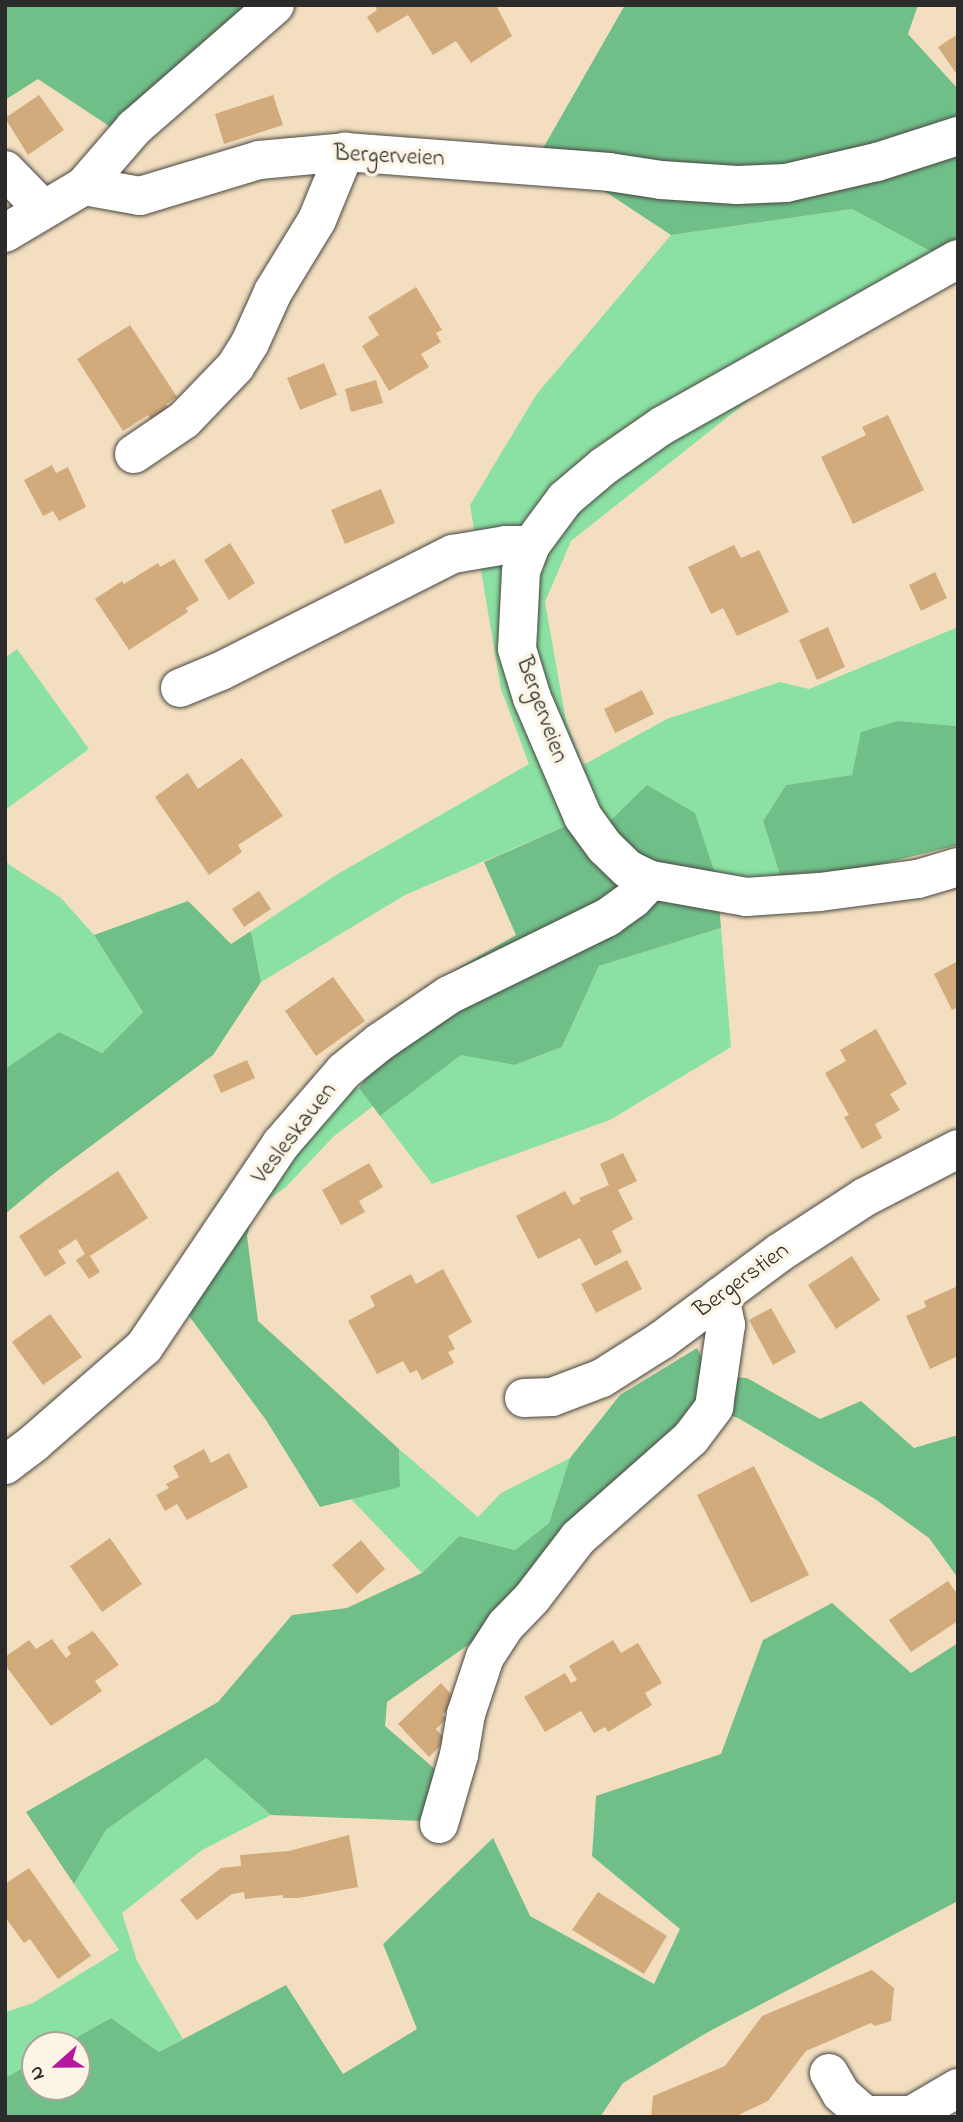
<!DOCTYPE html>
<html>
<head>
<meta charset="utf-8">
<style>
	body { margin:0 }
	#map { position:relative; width:963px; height:2122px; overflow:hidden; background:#f3dfc0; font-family:"Indie Flower",sans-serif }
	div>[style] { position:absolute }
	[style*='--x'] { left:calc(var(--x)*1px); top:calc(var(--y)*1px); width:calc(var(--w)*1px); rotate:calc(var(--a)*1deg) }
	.green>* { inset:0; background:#8be1a3 }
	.forest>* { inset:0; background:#70bf89 }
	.building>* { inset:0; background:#d1ab7c }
	.roads { filter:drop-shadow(0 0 2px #494641) drop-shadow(0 0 2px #494641) }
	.minor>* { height:38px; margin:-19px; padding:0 19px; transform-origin:19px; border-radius:19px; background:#fff }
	span { translate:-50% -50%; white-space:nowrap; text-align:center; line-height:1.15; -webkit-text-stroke:7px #fcf5e5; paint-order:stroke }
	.street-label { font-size:24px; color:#2b2b2b }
	.frame { position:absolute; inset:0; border:7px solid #2b2b2b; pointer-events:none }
	.north { position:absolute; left:21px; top:2031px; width:70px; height:70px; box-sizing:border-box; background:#fcf5e5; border:2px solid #a8a49b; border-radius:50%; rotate:249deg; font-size:19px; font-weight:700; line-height:28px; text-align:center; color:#2b2b2b }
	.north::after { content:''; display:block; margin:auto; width:24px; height:32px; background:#b5179e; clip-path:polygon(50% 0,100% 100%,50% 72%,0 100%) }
</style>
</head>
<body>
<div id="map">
	<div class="green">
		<i style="clip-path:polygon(852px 209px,958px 266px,768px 385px,571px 541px,545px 602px,566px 721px,583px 765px,667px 719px,780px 682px,809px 689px,958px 627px,958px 726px,898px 721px,852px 775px,786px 785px,763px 821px,780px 875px,717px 880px,609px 822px,568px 825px,405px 895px,261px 982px,251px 931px,336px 875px,529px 764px,501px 689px,470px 505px,536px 395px,671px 235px)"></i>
		<i style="clip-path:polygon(17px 649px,89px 749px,5px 810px,5px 658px)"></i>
		<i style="clip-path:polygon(5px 857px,8px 864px,61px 898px,94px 935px,143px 1012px,102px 1053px,59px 1032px,5px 1069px)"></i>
		<i style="clip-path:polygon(721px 928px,731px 1047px,610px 1120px,432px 1184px,380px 1116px,461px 1054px,515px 1065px,562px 1047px,599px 966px)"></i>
		<i style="clip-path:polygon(314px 1077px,359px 1088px,373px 1106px,333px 1137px,286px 1187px,254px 1210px,219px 1200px)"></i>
		<i style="clip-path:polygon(399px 1449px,478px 1517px,501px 1493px,570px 1458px,549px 1523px,515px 1550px,459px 1536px,422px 1573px,351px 1499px,400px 1486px)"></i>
		<i style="clip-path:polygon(206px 1758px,271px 1815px,202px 1850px,122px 1913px,137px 1961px,183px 2039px,159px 2052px,111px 2018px,63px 2045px,35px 2045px,35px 2061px,5px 2078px,5px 2012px,33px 2003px,119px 1950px,74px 1884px,106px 1830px)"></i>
	</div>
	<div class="forest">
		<i style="clip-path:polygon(5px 5px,253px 5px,112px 128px,38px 79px,5px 100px)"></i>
		<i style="clip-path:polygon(625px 5px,918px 5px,908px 34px,958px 89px,958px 266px,852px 209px,671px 235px,542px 150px)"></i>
		<i style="clip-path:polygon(898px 721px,958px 726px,958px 845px,861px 869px,780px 875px,763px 821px,786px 785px,852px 775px,861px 732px)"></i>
		<i style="clip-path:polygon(647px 785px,695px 813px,717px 880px,721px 928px,599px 966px,562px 1047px,515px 1065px,461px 1055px,380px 1116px,359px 1088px,425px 987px,516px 935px,484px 862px,568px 825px,609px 822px)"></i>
		<i style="clip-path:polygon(188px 901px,231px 944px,251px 931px,261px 982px,213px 1055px,52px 1175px,5px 1214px,5px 1069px,59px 1032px,102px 1053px,143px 1012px,94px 935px)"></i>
		<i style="clip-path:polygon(219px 1200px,254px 1210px,247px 1236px,258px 1321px,399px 1449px,400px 1487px,320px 1507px,266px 1420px,169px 1289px)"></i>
		<i style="clip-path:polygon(697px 1348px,711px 1376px,747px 1378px,820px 1419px,861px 1401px,914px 1448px,958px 1435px,958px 1578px,929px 1538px,875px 1499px,738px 1418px,704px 1406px,495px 1626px,387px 1702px,385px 1726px,436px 1770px,422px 1821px,271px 1815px,206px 1758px,106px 1830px,74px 1884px,26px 1812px,218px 1702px,292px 1615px,347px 1608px,422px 1573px,459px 1536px,515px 1550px,549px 1523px,570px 1458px,620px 1395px)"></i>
		<i style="clip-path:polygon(832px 1603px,911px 1673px,958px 1643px,958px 1901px,708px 2032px,623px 2083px,600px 2117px,5px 2117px,5px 2078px,35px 2061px,35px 2087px,77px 2087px,77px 2045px,63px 2045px,111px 2018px,159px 2052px,286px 1985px,343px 2074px,417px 2029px,383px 1944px,493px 1838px,530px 1916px,654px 1984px,680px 1929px,592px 1856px,596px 1796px,721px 1754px,763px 1640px)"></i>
	</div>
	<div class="building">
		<i style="clip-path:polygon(374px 5px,496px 5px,512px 36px,471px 63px,456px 41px,433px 55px,408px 15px,377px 33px,367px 17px,377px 10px)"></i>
		<i style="clip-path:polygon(958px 34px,958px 70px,955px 72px,938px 47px)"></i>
		<i style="clip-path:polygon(39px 95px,64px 130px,28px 155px,5px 118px)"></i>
		<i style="clip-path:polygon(273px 95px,283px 125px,224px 144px,215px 114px)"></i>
		<i style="clip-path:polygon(416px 287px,442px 330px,436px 333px,441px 342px,421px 354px,429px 367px,389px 391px,362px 346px,379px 335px,368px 317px)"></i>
		<i style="clip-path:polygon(130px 325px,177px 397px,166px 404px,170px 409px,152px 421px,148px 415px,123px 431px,77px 359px)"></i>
		<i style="clip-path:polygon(324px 363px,337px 395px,300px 410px,287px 378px)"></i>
		<i style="clip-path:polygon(376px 380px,383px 403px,351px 412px,345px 389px)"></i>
		<i style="clip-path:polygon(888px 415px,924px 490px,853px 524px,821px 457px,866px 435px,862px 427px)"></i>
		<i style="clip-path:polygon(52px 465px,56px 473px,68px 467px,86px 507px,59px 521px,53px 511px,43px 516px,24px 480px)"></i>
		<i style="clip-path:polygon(381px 489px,395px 523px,345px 544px,331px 510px)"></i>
		<i style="clip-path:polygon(230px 543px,255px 583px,229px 600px,204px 560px)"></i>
		<i style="clip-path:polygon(734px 545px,741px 558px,759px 550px,789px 612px,737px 636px,723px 608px,711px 614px,688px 567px)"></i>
		<i style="clip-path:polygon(174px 559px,199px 600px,186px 608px,188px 612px,129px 650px,95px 599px,122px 581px,124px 584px,158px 563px,160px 567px)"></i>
		<i style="clip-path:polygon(935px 572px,947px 598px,921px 611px,909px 585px)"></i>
		<i style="clip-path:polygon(828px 627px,845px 667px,817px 680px,799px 640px)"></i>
		<i style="clip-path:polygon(642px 690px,654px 714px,615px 733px,604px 709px)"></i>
		<i style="clip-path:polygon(242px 758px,283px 816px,238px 845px,242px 852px,209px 875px,155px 797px,188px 773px,198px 789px)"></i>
		<i style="clip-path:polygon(259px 891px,271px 909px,244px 927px,232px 909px)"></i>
		<i style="clip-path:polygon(958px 961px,958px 1007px,952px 1010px,934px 974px)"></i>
		<i style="clip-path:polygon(333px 977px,365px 1021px,316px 1056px,285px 1011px)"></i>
		<i style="clip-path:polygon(876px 1029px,907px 1084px,890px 1094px,900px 1110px,875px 1124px,882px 1138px,862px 1149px,844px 1117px,849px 1115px,825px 1073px,846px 1061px,840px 1050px)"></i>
		<i style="clip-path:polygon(247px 1060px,255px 1078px,221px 1093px,213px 1075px)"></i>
		<i style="clip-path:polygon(623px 1153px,637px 1181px,618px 1190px,633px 1219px,612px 1231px,622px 1252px,595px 1266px,580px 1238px,538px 1259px,516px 1216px,565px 1191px,573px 1205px,581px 1201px,579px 1198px,609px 1185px,600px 1164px)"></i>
		<i style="clip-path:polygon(369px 1163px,383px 1187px,359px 1201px,365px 1212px,341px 1225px,322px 1190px)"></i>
		<i style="clip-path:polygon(118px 1171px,148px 1218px,90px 1256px,100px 1272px,89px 1279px,76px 1260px,85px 1254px,76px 1239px,58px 1251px,66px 1263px,45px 1277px,19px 1236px)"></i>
		<i style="clip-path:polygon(852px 1256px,880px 1300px,836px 1329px,808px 1285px)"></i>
		<i style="clip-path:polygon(627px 1260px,642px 1289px,596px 1313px,581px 1284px)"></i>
		<i style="clip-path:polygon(443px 1269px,472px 1322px,448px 1336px,455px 1349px,448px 1352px,454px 1363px,422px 1380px,417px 1370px,410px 1373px,403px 1361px,377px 1374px,348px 1321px,375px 1306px,370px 1296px,411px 1274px,416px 1284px)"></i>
		<i style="clip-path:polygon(958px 1286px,958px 1356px,930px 1369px,906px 1316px,926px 1307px,924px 1301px)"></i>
		<i style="clip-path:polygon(771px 1308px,796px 1352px,773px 1365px,749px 1320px)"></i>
		<i style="clip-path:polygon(50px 1314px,82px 1357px,43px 1385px,12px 1342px)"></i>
		<i style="clip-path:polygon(204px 1449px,211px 1463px,229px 1453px,248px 1487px,187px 1520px,177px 1504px,165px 1511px,156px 1495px,169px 1488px,166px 1484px,179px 1477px,173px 1466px)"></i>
		<i style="clip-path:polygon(754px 1466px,809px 1575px,751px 1603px,697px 1495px)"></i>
		<i style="clip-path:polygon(110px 1538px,142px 1584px,102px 1612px,70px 1566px)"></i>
		<i style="clip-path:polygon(361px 1540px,385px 1569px,357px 1594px,332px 1565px)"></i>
		<i style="clip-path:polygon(948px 1581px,958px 1595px,958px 1621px,911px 1652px,889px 1620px)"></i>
		<i style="clip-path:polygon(93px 1631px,119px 1665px,95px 1681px,102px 1691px,51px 1726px,5px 1665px,5px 1657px,29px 1640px,36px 1649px,52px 1639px,66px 1658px,71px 1654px,67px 1647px)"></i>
		<i style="clip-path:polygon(613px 1640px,621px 1653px,638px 1643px,662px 1683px,645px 1693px,652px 1705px,608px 1732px,605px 1727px,594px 1733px,581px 1711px,545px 1732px,524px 1697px,565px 1673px,571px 1683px,577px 1680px,569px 1666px)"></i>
		<i style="clip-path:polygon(441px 1683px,457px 1701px,442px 1715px,446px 1719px,436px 1729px,446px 1740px,429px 1757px,398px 1724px)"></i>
		<i style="clip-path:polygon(349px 1835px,358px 1887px,299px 1898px,283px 1898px,283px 1895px,245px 1899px,244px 1892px,232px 1894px,197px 1920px,180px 1900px,221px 1868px,241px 1866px,240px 1855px,289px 1851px)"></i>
		<i style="clip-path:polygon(29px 1868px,91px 1956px,58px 1979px,30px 1939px,24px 1943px,5px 1917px,5px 1884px)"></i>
		<i style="clip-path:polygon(598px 1892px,667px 1936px,644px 1974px,572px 1930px)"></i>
		<i style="clip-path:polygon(872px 1970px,894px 1988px,891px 2021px,875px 2026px,871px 2023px,806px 2051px,768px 2101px,736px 2116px,651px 2117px,653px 2096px,725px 2066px,762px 2016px)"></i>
	</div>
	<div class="roads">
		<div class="minor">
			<i style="--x:5;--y:170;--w:53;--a:45.8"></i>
			<i style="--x:84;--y:186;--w:57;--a:10.1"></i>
			<i style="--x:140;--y:196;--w:124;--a:-16.8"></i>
			<i style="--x:259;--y:160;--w:86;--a:-5.3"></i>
			<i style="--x:345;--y:152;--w:265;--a:4.3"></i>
			<i style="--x:609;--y:172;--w:53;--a:8.7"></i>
			<i style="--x:661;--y:180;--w:76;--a:3.8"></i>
			<i style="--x:737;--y:185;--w:49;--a:-2.3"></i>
			<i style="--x:786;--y:183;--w:93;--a:-13"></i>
			<i style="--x:877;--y:162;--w:85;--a:-17.8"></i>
			<i style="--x:5;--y:233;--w:92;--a:-30.7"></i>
			<i style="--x:84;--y:186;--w:77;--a:-49.2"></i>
			<i style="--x:134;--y:128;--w:187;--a:-41.1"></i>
			<i style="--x:958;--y:259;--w:338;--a:150.6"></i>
			<i style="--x:663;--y:425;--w:72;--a:145.2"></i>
			<i style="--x:604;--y:466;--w:51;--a:139.8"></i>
			<i style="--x:565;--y:499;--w:57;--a:126.5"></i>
			<i style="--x:531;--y:545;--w:28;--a:111"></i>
			<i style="--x:521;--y:571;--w:78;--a:92.9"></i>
			<i style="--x:517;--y:649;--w:51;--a:73"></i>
			<i style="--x:532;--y:698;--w:129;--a:66.8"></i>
			<i style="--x:583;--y:817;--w:37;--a:54"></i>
			<i style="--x:605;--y:847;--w:32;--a:44"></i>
			<i style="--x:628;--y:869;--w:25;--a:26"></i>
			<i style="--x:651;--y:880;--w:97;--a:10.1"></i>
			<i style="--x:746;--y:897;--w:74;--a:-3.9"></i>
			<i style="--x:820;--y:892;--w:99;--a:-7.6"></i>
			<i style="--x:918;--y:879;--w:42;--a:-16.7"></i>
			<i style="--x:134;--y:454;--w:60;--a:-34.2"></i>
			<i style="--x:184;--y:420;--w:74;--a:-46.1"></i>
			<i style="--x:235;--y:367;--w:28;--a:-58"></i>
			<i style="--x:250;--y:343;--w:56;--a:-65.7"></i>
			<i style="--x:273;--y:292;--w:84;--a:-58.6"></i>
			<i style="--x:317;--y:220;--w:74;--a:-67.6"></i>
			<i style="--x:180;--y:688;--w:44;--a:-22.5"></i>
			<i style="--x:221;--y:671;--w:260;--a:-26.8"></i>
			<i style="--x:453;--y:554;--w:54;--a:-9.6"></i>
			<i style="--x:506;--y:545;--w:25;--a:0"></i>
			<i style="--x:524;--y:1398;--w:28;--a:-2"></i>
			<i style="--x:552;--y:1397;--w:53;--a:-20.8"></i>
			<i style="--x:602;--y:1378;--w:71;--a:-32.3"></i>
			<i style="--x:662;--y:1340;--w:146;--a:-36.6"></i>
			<i style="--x:779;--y:1253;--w:103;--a:-33.1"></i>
			<i style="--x:865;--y:1197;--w:105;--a:-27.3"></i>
			<i style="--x:5;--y:1465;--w:36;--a:-37"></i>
			<i style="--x:34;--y:1443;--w:146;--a:-41.1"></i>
			<i style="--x:144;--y:1347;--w:245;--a:-56"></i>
			<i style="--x:281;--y:1144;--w:96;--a:-49.2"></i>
			<i style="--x:344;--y:1071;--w:46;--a:-38.9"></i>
			<i style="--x:380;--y:1042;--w:83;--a:-34.3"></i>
			<i style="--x:449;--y:995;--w:177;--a:-26.1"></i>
			<i style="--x:608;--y:917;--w:31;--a:-36"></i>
			<i style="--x:633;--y:899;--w:26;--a:-47"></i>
			<i style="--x:439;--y:1824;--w:72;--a:-73.8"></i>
			<i style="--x:459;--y:1755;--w:42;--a:-80.3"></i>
			<i style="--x:466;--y:1714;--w:60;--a:-71.6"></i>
			<i style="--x:485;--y:1657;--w:38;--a:-57"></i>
			<i style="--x:506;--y:1625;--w:37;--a:-46"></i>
			<i style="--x:532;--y:1598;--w:76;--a:-52.5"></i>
			<i style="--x:578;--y:1538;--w:151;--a:-41.5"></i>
			<i style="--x:691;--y:1438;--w:39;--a:-53"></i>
			<i style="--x:714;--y:1407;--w:83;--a:-81.7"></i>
			<i style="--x:726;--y:1325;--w:29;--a:-102"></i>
			<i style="--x:829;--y:2073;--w:24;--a:60"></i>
			<i style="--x:841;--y:2094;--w:32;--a:41"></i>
			<i style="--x:865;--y:2115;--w:47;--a:0"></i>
			<i style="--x:912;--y:2115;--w:53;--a:-30.4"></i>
		</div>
	</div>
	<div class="street-label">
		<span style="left:389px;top:157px;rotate:3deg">Bergerveien</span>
		<span style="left:541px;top:710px;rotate:70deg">Bergerveien</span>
		<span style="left:295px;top:1134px;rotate:-52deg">Vesleskauen</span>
		<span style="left:742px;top:1281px;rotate:-36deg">Bergerstien</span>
	</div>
	<div class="frame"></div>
	<div class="north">N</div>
</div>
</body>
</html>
